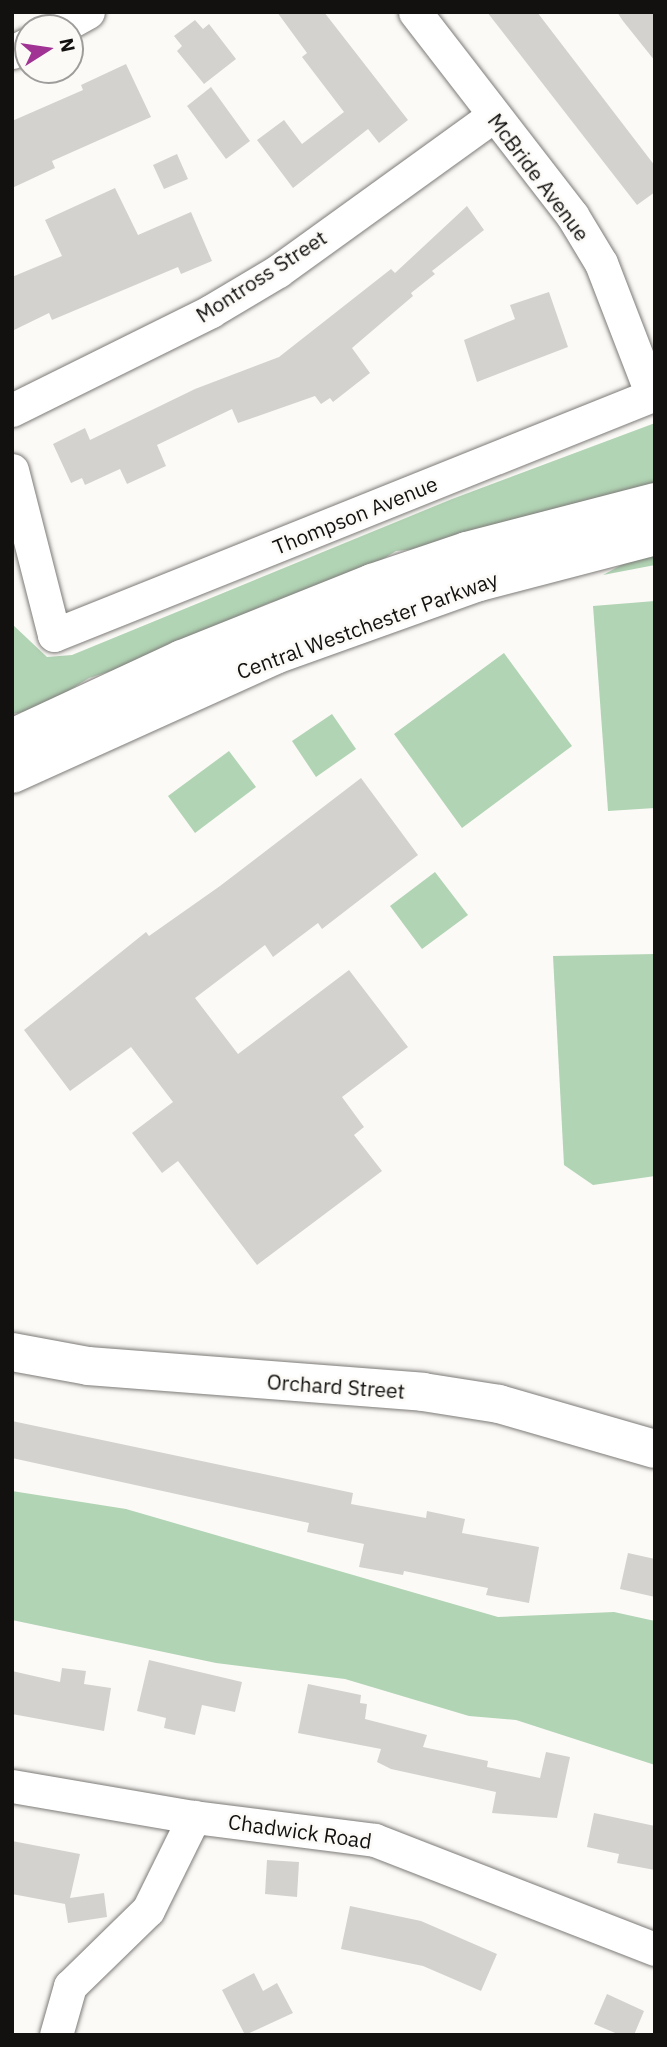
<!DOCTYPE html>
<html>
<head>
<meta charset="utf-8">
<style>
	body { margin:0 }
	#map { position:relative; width:667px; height:2047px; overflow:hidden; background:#fcfaf7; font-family:"IBM Plex Sans",sans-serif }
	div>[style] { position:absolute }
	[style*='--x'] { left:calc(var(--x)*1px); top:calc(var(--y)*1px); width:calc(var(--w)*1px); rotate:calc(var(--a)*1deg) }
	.green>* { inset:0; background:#b1d4b4 }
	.building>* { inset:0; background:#d4d2cf }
	.roads { filter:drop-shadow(0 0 2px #7d7b78) drop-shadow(0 0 2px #7d7b78) }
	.street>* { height:33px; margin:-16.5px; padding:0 16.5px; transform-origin:16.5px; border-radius:16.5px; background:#fff }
	.secondary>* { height:38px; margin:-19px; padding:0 19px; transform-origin:19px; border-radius:19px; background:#fff }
	.primary>* { height:38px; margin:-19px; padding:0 19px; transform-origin:19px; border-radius:19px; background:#fff }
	span { translate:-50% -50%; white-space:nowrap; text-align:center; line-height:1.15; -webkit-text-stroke:5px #fcfaf7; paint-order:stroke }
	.street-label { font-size:21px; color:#121110 }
	.frame { position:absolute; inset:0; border:14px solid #121110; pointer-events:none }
	.north { position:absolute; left:14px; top:14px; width:70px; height:70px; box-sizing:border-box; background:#fcfaf7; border:2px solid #9e9d9b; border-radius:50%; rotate:78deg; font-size:19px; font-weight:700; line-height:28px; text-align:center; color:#121110 }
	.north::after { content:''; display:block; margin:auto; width:24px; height:32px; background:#a03393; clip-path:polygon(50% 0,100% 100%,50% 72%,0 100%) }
</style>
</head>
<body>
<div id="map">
	<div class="green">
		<i style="clip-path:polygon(655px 423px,655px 485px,428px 548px,396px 551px,341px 585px,269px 603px,152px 658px,89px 678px,39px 709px,12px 714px,12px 624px,47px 657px,72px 655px,452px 499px)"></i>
		<i style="clip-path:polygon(654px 547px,655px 565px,603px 575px)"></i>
		<i style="clip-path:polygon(655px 601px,655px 808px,608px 811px,593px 606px)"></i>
		<i style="clip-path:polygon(504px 653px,572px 746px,462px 828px,394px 734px)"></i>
		<i style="clip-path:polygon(332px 714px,356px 749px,316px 777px,292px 741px)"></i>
		<i style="clip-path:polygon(229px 751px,256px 787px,195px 833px,168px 796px)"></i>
		<i style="clip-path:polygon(435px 872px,468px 915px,422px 949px,390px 906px)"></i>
		<i style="clip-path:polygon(655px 954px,655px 1176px,593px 1185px,564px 1165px,553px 956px)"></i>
		<i style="clip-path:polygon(12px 1491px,126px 1509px,498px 1617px,614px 1612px,655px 1621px,655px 1765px,516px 1720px,469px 1716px,345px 1679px,216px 1663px,12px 1620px)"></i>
	</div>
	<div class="building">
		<i style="clip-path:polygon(277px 12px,324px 12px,408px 120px,379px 143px,368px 129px,293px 188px,257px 140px,284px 120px,302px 144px,344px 112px,302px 57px,307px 53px)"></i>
		<i style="clip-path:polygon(487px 12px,537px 12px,655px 166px,655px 192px,637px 205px)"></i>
		<i style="clip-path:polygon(617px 12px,655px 12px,655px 61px,623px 21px)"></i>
		<i style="clip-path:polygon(195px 20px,203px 29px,209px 24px,236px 59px,204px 84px,177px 51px,182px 46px,174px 36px)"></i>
		<i style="clip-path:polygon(126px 64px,151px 117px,52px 161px,55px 168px,12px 188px,12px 121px,83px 90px,81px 85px)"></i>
		<i style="clip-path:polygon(211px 87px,250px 141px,226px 159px,187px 106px)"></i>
		<i style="clip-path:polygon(177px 154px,188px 179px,164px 189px,153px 165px)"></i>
		<i style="clip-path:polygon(115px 188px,138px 235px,191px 212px,212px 261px,181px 274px,178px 267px,52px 320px,49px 313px,12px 331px,12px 277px,62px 256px,45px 220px)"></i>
		<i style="clip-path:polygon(467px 206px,484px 230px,432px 271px,435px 274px,411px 293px,413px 296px,352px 348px,370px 373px,333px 402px,330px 398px,321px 404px,315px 396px,238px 423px,232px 409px,157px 445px,166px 466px,127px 484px,120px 469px,85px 485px,82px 478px,71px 483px,53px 444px,85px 428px,90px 440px,195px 389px,279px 357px,391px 269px,395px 273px)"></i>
		<i style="clip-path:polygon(549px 292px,568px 347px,477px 382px,464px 340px,515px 319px,510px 305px)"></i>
		<i style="clip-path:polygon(361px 778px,418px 855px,322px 929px,318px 923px,273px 957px,265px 945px,195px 998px,238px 1054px,349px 970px,408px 1047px,342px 1097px,364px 1127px,354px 1135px,382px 1171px,257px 1265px,178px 1161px,162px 1173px,132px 1133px,173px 1102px,131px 1047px,70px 1091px,24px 1030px,146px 932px,149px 936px,220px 886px)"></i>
		<i style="clip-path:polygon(12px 1421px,353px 1493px,351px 1504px,426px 1518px,427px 1511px,465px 1519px,462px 1533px,539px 1547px,529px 1603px,486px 1595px,488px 1588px,404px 1571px,403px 1575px,359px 1567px,364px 1544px,307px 1532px,309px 1523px,12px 1458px)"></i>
		<i style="clip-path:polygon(628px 1553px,655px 1559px,655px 1597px,620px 1589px)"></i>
		<i style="clip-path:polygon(149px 1660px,242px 1682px,235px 1712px,202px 1705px,195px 1735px,164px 1728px,166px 1718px,137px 1711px)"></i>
		<i style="clip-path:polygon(62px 1668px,86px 1671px,84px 1684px,111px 1688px,104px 1731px,12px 1714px,12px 1671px,60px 1682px)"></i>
		<i style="clip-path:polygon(308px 1684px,361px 1695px,360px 1703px,367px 1704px,365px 1719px,427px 1735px,423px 1747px,488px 1761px,487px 1767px,540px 1778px,546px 1752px,570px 1757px,557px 1818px,492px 1813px,496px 1792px,391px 1769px,377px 1762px,381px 1749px,298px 1733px)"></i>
		<i style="clip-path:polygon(594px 1813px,655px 1826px,655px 1870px,617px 1863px,619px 1854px,587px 1847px)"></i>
		<i style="clip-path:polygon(12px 1841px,80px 1854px,70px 1898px,104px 1893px,107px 1917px,68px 1923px,65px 1904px,12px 1894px)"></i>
		<i style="clip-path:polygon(267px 1860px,299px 1862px,297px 1897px,265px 1894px)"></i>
		<i style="clip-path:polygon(350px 1906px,421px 1921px,497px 1954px,481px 1991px,423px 1966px,341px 1949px)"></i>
		<i style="clip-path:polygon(254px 1973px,263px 1991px,277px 1983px,293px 2013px,245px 2035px,222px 1990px)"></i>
		<i style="clip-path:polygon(607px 1994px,644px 2011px,634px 2035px,620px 2035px,594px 2024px)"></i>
	</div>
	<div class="roads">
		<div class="street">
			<i style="--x:415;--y:12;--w:257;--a:52.3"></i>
			<i style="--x:572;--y:215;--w:56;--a:58.9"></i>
			<i style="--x:601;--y:263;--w:142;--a:68.9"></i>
			<i style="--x:59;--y:28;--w:33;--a:-29"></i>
			<i style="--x:12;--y:52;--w:18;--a:-27"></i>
			<i style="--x:12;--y:410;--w:222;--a:-26.4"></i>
			<i style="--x:211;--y:311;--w:78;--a:-30.8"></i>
			<i style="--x:278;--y:271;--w:266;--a:-35.8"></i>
			<i style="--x:12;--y:470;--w:170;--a:75.7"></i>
			<i style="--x:54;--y:635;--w:648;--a:-21.85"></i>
			<i style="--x:12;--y:1786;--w:185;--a:9.7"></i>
			<i style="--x:194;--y:1817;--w:182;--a:7.2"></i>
			<i style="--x:375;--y:1840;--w:300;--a:21.3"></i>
			<i style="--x:56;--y:2035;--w:51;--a:-74.1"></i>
			<i style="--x:70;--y:1986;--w:109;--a:-44.3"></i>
			<i style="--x:148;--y:1910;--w:104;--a:-63.7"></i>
		</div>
		<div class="secondary">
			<i style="--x:12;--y:1352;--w:77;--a:10.4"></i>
			<i style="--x:88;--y:1366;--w:336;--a:4.4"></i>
			<i style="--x:423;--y:1392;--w:77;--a:9"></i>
			<i style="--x:499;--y:1404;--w:162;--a:16.1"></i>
		</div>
		<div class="primary">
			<i style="--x:12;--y:738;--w:187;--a:-24.9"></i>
			<i style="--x:182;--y:659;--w:205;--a:-21.8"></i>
			<i style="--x:372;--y:583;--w:100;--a:-18.6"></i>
			<i style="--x:467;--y:551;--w:194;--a:-14.6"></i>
			<i style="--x:12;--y:774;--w:289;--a:-24.3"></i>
			<i style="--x:275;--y:655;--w:217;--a:-19.7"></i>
			<i style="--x:479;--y:582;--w:182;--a:-14.6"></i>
		</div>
	</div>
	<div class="street-label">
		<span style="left:539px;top:177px;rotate:53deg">McBride Avenue</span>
		<span style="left:261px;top:276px;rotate:-33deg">Montross Street</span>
		<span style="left:355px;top:515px;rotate:-22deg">Thompson Avenue</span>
		<span style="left:367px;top:625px;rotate:-20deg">Central Westchester Parkway</span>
		<span style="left:336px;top:1386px;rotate:4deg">Orchard Street</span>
		<span style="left:300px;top:1831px;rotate:8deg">Chadwick Road</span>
	</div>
	<div class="frame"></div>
	<div class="north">N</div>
</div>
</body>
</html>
